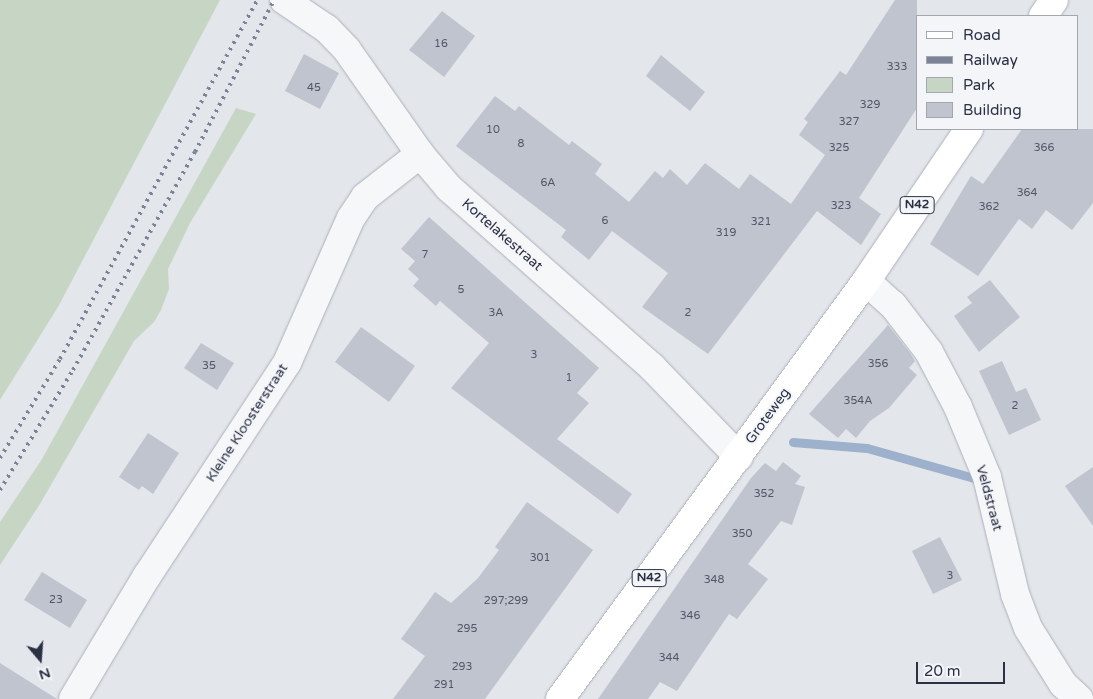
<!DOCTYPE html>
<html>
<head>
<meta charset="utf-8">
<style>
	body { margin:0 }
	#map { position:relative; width:1093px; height:699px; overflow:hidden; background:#e3e6eb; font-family:"Varela Round",sans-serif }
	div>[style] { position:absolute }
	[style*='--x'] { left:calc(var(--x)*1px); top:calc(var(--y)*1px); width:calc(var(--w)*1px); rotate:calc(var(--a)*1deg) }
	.green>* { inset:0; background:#c7d6c4 }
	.stream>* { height:9px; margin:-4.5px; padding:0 4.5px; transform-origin:4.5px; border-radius:4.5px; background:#9db0cc }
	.building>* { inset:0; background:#c0c4cf }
	.roads { filter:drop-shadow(0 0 1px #acb0b9) drop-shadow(0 0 1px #acb0b9) }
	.minor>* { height:28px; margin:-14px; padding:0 14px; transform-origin:14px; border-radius:14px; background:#f6f7f9 }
	.primary>* { height:28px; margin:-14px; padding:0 14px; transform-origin:14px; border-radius:14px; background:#fff }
	.rail>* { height:4px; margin-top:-2px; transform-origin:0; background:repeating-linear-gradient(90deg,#7c8396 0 2.5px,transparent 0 7.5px) }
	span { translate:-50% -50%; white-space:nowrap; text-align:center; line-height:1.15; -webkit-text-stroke:4px #f3f5f8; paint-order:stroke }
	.number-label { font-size:11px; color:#505667 }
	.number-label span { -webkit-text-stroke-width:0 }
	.shield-label span { padding:1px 4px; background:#f3f5f8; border:1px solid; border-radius:4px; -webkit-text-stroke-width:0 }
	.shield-label { font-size:12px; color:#2a3144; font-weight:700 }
	.street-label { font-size:14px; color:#2a3144 }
	.legend { position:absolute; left:916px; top:15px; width:162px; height:115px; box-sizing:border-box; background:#f3f5f8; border:1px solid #a3a7b0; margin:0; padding:6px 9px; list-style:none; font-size:15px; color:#2a3144 }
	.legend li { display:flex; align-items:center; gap:10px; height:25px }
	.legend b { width:25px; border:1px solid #a3a7b0 }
	.north { position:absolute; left:15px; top:634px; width:50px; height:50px; -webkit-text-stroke:4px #f3f5f8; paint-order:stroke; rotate:162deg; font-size:14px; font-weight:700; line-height:20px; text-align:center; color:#2a3144 }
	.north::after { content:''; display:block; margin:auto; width:18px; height:22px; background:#2a3144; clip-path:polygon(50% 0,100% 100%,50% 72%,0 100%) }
	.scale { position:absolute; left:916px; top:662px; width:89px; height:22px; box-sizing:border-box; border:2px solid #2a3144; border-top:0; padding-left:6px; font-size:15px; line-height:18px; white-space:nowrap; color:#2a3144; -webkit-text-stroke:4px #f3f5f8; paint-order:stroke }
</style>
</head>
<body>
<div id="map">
	<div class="green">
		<i style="clip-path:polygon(0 0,220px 0,58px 307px,0 400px)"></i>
		<i style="clip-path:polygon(236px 108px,256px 114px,190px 223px,168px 269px,169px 289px,161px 310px,154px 322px,134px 341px,40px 504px,0 565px,0 522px,42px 459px)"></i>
	</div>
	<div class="stream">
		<i style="--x:793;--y:442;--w:74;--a:4.6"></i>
		<i style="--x:867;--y:448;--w:111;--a:15.7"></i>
	</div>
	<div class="building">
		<i style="clip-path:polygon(895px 0,917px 0,917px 108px,859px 198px,881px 214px,861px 245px,817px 211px,708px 354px,642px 307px,668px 273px,612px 231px,589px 260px,561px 237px,566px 230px,456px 146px,495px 96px,515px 111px,519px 106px,569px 145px,572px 141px,602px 164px,595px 174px,629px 202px,655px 171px,663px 178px,670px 169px,687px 185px,705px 163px,739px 189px,750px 174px,791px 204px,825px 155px,799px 135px,808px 122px,804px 119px,840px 71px,846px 75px)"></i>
		<i style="clip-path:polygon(442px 11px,475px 36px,444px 77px,409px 50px)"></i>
		<i style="clip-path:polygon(304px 54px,339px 73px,320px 109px,285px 91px)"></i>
		<i style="clip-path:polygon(661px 55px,705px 92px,690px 111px,646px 76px)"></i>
		<i style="clip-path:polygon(1022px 129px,1093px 129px,1093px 203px,1072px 230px,1046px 210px,1032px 229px,1019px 219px,978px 276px,930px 244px,971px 176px,983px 184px)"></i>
		<i style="clip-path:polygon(429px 217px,599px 368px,577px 393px,589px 403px,557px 439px,632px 494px,618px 514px,451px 388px,489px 343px,440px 301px,436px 306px,413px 286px,419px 279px,408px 269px,415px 261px,401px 249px)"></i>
		<i style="clip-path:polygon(990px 280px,1020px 317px,979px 352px,954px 316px,972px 303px,967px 297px)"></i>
		<i style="clip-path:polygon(888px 325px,910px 353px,915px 361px,909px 368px,917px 375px,889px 408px,870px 421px,856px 438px,846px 429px,838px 438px,809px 414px)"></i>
		<i style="clip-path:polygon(361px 327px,415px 366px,389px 402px,335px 362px)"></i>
		<i style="clip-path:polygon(201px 343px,234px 363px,217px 390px,184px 368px)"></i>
		<i style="clip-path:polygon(1002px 361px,1016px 392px,1026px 388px,1041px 420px,1009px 435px,979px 371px)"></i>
		<i style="clip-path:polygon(148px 433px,179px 453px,153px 494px,142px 486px,139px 490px,119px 477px)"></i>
		<i style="clip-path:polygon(783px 462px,801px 476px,795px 484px,805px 487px,792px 525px,781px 521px,748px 564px,768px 579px,737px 619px,729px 614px,677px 691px,660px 682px,648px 699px,598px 699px,751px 478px,765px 463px,776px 471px)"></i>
		<i style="clip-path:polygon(1093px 467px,1093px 526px,1065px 486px)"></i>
		<i style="clip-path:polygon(527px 502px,593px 550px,485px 699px,393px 699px,425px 656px,401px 639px,435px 592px,451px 603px,478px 578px,499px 550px,495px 547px)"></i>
		<i style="clip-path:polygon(940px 537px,962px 580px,933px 594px,912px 551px)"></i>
		<i style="clip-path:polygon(42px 572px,87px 600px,70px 628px,24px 600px)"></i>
		<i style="clip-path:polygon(0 663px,57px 699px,0 699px)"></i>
	</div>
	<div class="roads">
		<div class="minor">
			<i style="--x:284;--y:0;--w:52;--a:34"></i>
			<i style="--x:327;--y:29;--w:29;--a:46"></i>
			<i style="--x:347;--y:50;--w:127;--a:54.9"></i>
			<i style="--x:420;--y:154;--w:45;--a:49.5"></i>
			<i style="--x:449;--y:188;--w:271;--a:41.4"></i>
			<i style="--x:652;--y:367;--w:125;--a:46"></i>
			<i style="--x:866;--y:281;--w:36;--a:42"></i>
			<i style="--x:893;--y:305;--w:59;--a:52.5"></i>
			<i style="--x:929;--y:352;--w:62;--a:62.2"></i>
			<i style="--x:958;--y:407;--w:76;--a:67.5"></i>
			<i style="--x:987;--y:477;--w:120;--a:76.5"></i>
			<i style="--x:1015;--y:594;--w:36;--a:69"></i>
			<i style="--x:1028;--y:628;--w:66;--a:58"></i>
			<i style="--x:1063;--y:684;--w:22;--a:43"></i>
			<i style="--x:73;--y:699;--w:144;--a:-59"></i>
			<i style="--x:147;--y:576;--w:255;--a:-56.7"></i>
			<i style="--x:287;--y:363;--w:158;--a:-66.2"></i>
			<i style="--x:351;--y:218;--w:25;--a:-56"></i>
			<i style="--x:365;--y:197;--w:70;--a:-38"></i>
		</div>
		<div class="primary">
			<i style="--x:1043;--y:16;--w:19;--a:-55"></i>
			<i style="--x:560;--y:699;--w:518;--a:-53.79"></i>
			<i style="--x:866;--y:281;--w:184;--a:-55.9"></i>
		</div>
	</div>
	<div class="rail">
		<i style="--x:0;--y:458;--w:116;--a:-58.8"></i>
		<i style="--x:60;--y:359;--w:409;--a:-61.2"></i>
		<i style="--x:0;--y:490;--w:140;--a:-58.7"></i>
		<i style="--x:73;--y:370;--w:250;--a:-60.8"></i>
		<i style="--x:195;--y:152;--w:171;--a:-62.5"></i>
	</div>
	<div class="number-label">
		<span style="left:441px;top:44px">16</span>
		<span style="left:897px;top:67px">333</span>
		<span style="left:314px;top:88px">45</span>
		<span style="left:870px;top:105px">329</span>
		<span style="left:849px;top:122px">327</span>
		<span style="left:493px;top:130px">10</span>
		<span style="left:521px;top:144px">8</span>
		<span style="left:839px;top:148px">325</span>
		<span style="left:1044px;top:148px">366</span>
		<span style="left:548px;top:183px">6A</span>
		<span style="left:1027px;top:193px">364</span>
		<span style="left:841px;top:206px">323</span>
		<span style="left:989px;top:207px">362</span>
		<span style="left:605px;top:221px">6</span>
		<span style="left:761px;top:222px">321</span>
		<span style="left:726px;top:233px">319</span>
		<span style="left:425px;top:255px">7</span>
		<span style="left:461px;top:290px">5</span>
		<span style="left:496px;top:313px">3A</span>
		<span style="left:688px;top:313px">2</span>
		<span style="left:534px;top:355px">3</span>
		<span style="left:878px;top:364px">356</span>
		<span style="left:209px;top:366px">35</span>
		<span style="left:569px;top:378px">1</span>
		<span style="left:858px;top:401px">354A</span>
		<span style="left:1015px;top:406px">2</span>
		<span style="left:764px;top:494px">352</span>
		<span style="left:742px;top:534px">350</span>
		<span style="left:540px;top:558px">301</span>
		<span style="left:950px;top:576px">3</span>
		<span style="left:714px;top:580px">348</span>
		<span style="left:56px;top:600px">23</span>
		<span style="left:506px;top:601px">297;299</span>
		<span style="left:690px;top:616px">346</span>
		<span style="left:467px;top:629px">295</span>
		<span style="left:669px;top:658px">344</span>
		<span style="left:462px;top:667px">293</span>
		<span style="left:444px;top:685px">291</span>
	</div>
	<div class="shield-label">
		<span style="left:917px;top:205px">N42</span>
		<span style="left:649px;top:578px">N42</span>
	</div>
	<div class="street-label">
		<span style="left:502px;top:235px;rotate:41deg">Kortelakestraat</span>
		<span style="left:768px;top:416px;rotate:-54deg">Groteweg</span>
		<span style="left:247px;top:423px;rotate:-57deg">Kleine Kloosterstraat</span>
		<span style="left:989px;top:498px;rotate:75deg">Veldstraat</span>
	</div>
	<ul class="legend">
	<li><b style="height:6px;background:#fff"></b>Road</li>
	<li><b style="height:6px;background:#7c8396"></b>Railway</li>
	<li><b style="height:14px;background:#c7d6c4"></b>Park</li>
	<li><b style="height:14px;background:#c0c4cf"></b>Building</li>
	</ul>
	<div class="north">N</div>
	<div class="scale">20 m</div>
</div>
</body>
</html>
